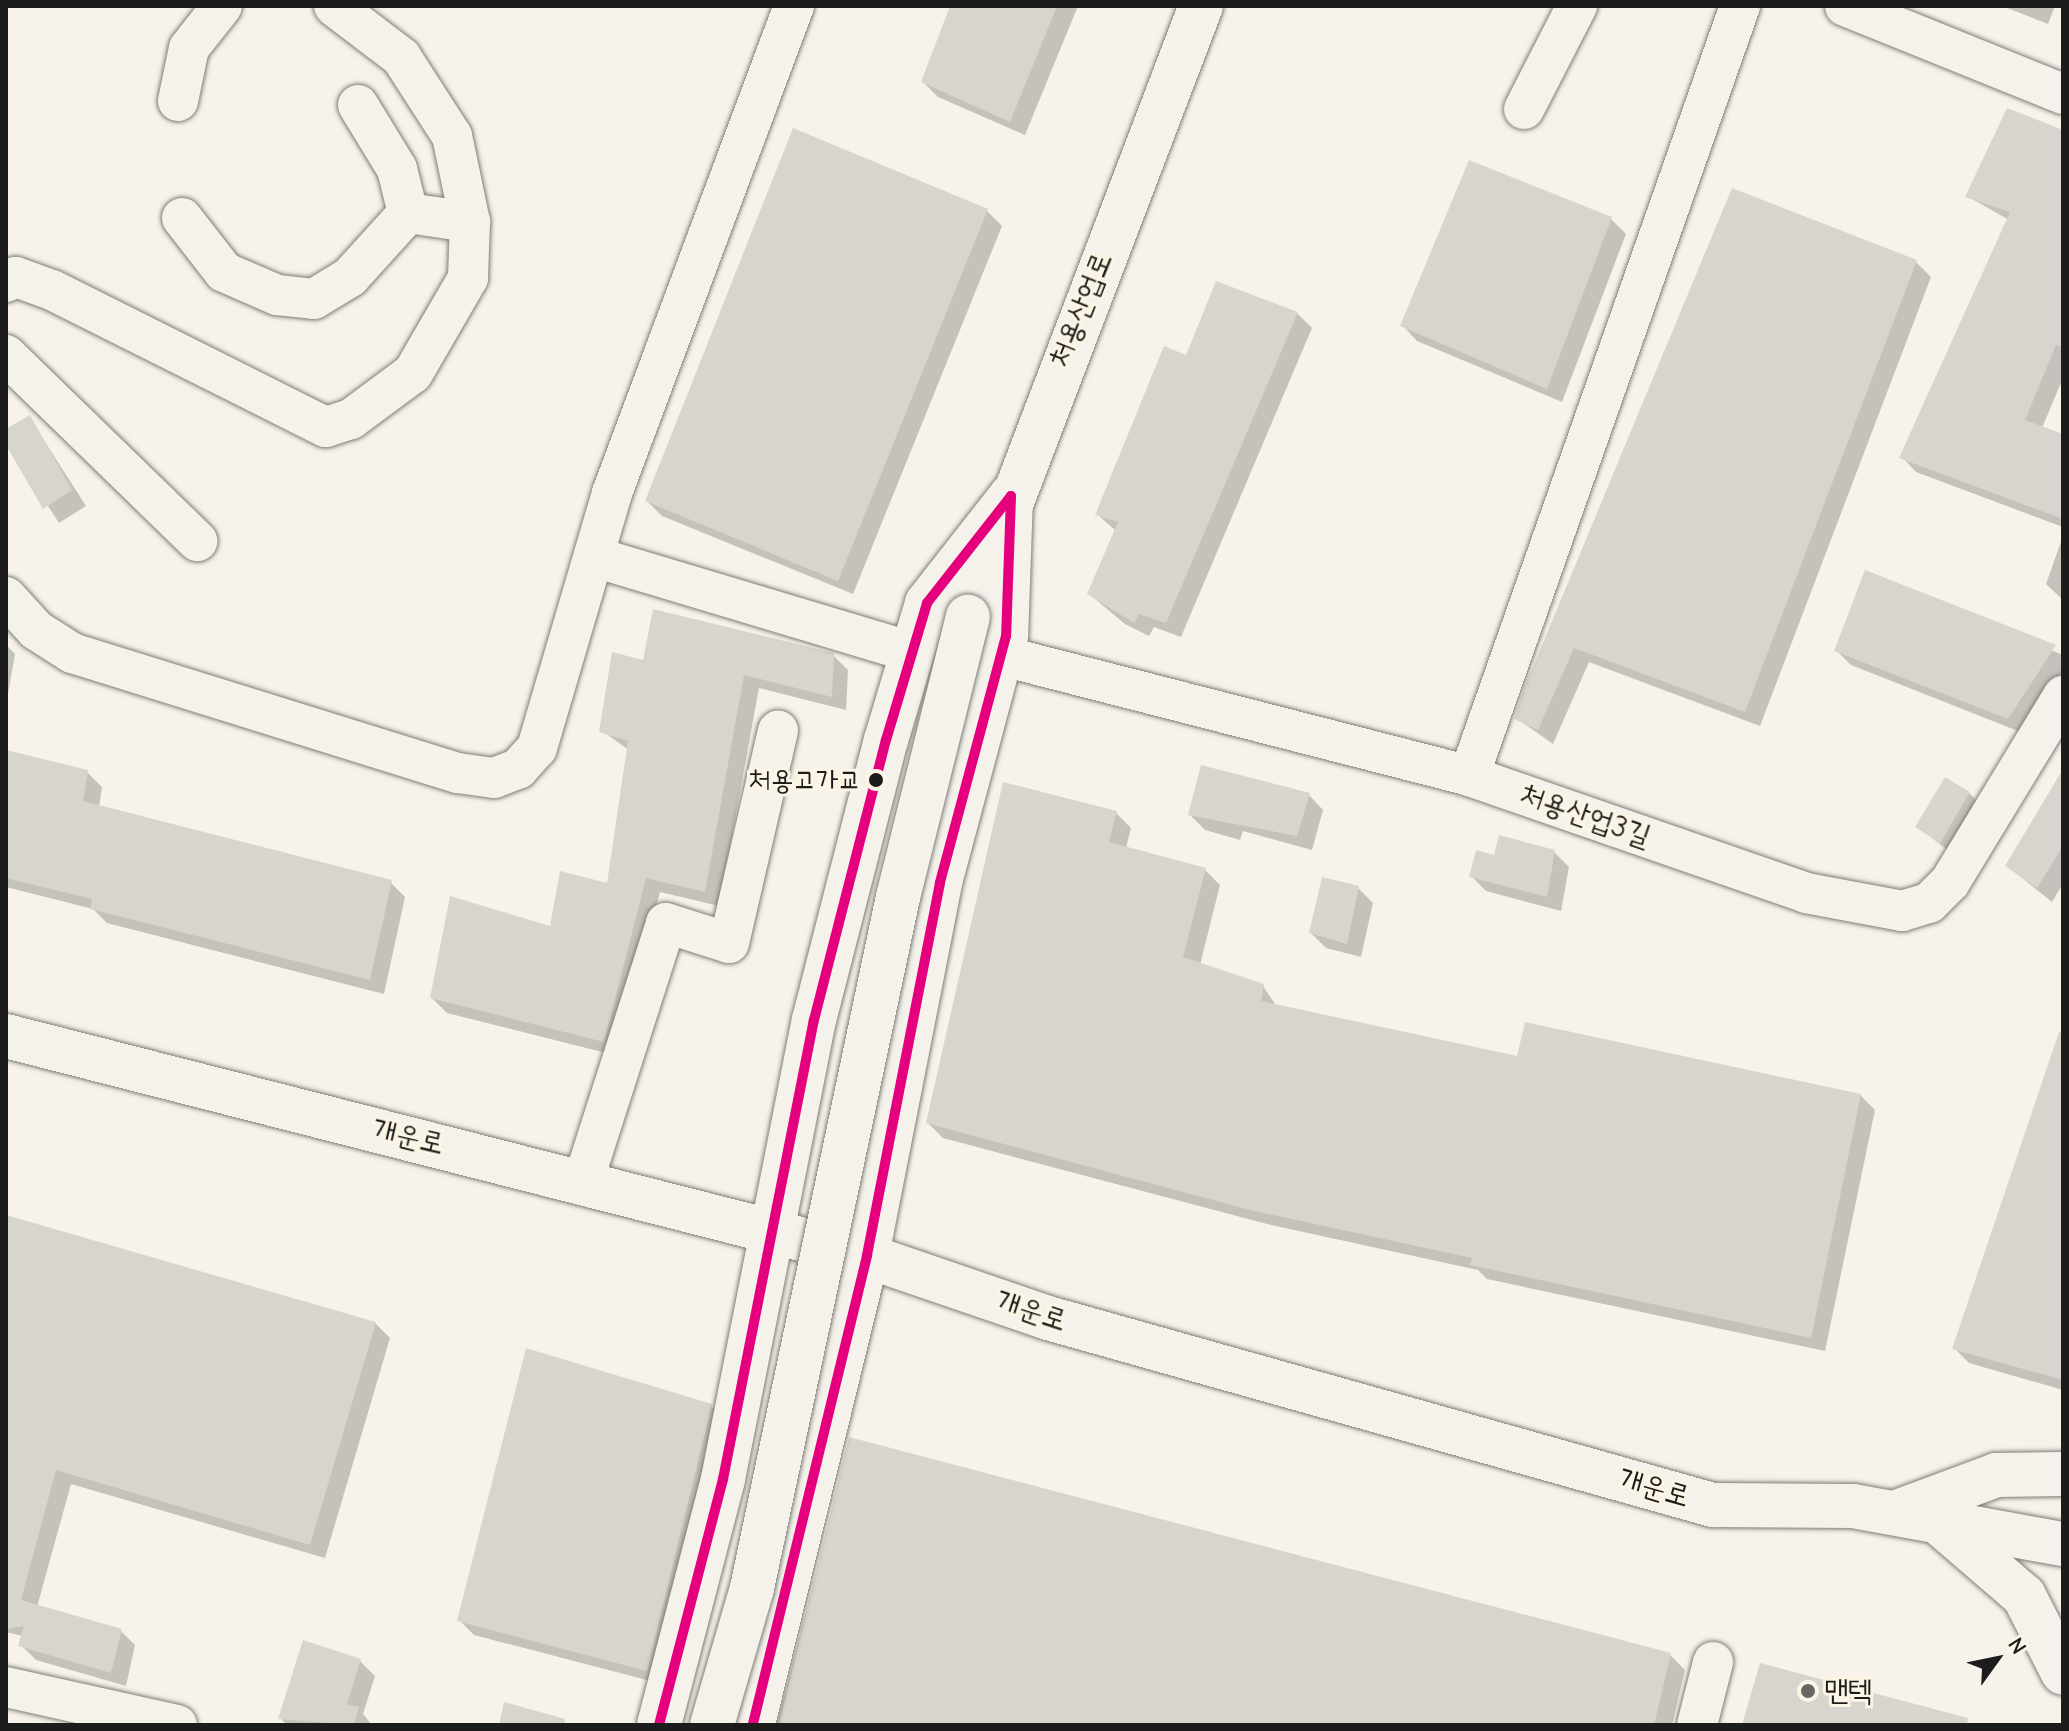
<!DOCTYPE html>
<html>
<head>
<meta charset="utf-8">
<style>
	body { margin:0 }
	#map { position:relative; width:2069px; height:1731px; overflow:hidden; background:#f7f3ea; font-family:"Comic Neue","Poor Story",sans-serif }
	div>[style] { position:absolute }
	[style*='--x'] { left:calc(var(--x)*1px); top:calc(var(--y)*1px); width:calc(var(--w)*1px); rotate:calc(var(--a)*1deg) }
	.shadow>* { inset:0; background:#0003 }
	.building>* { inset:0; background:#d8d5cf }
	.roads { filter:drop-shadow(0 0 2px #7f7d79) drop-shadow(0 0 2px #7f7d79) }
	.minor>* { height:40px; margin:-20px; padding:0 20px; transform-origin:20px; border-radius:20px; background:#f5f2ec }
	.major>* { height:44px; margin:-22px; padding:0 22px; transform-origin:22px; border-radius:22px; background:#f5f2ec }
	.highway>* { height:44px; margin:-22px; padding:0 22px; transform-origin:22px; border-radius:22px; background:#f5f2ec }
	.bridges { filter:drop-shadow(0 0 2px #7f7d79) drop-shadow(0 0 2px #7f7d79) }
	.major-bridge>* { height:44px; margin:-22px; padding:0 22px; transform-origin:22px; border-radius:22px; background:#f5f2ec }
	.bus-1>* { height:10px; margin:-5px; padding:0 5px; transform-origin:5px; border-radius:5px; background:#e5007d }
	.dots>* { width:22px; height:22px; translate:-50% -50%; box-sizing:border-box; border:4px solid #fcf5e5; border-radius:50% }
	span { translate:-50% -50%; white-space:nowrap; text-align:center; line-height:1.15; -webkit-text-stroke:6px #fcf5e5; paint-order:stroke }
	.bus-label { font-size:28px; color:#1c1c1c }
	.right { translate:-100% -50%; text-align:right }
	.street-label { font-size:30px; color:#1c1c1c }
	.poi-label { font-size:30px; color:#1c1c1c }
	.left { translate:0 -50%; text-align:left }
	.frame { position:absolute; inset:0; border:8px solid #1c1c1c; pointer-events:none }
	.north { position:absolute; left:1957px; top:1619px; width:80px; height:80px; -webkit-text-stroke:6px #fcf5e5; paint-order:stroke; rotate:57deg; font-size:22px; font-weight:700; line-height:32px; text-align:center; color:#1c1c1c }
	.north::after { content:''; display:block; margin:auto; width:28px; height:36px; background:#1c1c1c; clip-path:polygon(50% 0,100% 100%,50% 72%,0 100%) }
</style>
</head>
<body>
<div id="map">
	<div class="shadow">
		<i style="clip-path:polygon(952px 6px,1078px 6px,1025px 135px,938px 97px,923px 82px)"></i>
		<i style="clip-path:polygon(2002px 6px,2055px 6px,2048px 24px)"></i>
		<i style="clip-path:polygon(2063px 130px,2063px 378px,2042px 428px,2063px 436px,2063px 527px,1916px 472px,1902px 457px,2009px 220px,1967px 196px)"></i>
		<i style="clip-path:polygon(1733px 190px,1916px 262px,1931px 277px,1760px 726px,1589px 662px,1553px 744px,1516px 718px)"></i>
		<i style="clip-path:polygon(987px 211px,1002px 226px,853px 594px,662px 516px,647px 501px)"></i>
		<i style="clip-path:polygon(1611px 219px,1626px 234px,1562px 402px,1417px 341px,1403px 326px)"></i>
		<i style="clip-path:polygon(1297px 313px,1312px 328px,1181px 637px,1154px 627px,1149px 636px,1125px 624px,1089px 594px,1116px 531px,1098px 515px,1187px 357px)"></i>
		<i style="clip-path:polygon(29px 417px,86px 506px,59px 523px,6px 441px,6px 432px)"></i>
		<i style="clip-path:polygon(2063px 536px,2061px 589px,2063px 600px,2046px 584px)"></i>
		<i style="clip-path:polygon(1866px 572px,2063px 655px,2063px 672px,2023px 733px,1851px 665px,1836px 650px)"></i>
		<i style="clip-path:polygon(6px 645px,15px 654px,8px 694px,6px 693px)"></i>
		<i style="clip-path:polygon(833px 655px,848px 670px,846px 710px,759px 688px,719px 906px,660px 892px,618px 1056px,447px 1013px,432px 998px,552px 929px,608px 885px,629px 750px,602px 731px,645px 663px)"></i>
		<i style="clip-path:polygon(6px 752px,87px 772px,102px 787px,99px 807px,390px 882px,405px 897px,384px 994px,107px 923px,93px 909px,6px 887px)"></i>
		<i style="clip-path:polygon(2063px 773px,2063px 884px,2052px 902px,2007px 866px)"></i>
		<i style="clip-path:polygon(1969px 793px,1984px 808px,1955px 856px,1918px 827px)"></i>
		<i style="clip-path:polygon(1309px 795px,1323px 810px,1312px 850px,1243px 831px,1240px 840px,1205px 830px,1190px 815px)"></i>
		<i style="clip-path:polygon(1116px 813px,1131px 828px,1126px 848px,1205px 870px,1220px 885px,1200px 965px,1263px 986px,1277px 1007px,1518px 1058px,1860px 1095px,1875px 1110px,1825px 1351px,1487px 1279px,1478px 1270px,1267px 1224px,943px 1138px,928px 1123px)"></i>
		<i style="clip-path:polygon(1554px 852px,1569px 867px,1561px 911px,1486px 891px,1471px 876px,1495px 858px)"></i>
		<i style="clip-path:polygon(1358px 888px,1373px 903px,1361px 957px,1326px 948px,1311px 933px)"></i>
		<i style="clip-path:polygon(2063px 1027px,2063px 1390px,1969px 1363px,1954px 1348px)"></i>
		<i style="clip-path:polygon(6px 1217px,375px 1323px,390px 1338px,325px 1558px,71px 1484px,37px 1607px,120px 1630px,135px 1645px,126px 1686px,36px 1660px,21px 1645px,23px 1636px,6px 1632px)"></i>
		<i style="clip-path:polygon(711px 1406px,726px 1421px,662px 1684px,474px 1635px,459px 1620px)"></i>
		<i style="clip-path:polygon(850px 1440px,1670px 1655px,1685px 1670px,1672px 1725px,777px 1725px)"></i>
		<i style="clip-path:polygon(360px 1661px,375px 1676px,363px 1714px,372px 1725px,287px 1725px,280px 1718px)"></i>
	</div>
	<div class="building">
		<i style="clip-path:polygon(950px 6px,1057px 6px,1010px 122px,921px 82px)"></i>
		<i style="clip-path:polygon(2007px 108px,2063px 130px,2063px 347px,2056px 345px,2025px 420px,2063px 434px,2063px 519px,1899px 458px,2010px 212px,1965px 197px)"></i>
		<i style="clip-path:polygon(793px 128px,988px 209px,838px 581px,645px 501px)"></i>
		<i style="clip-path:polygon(1469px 160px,1612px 217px,1547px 389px,1400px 326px)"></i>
		<i style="clip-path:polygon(1732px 188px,1917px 260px,1745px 712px,1574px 648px,1538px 730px,1514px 719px,1525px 686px)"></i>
		<i style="clip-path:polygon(1216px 281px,1298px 312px,1166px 623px,1139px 614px,1134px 623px,1087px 594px,1118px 522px,1095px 515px,1164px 346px,1186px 355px)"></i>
		<i style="clip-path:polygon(30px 415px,72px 490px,43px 509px,6px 445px,6px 429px)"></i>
		<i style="clip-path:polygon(1865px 570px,2056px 645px,2008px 719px,1834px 651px)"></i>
		<i style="clip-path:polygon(653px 609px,834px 653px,832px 697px,744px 675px,705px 892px,646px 878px,604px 1042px,430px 998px,450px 896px,550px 926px,560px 871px,607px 883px,628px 741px,599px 732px,612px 652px,643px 660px)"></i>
		<i style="clip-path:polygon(6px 750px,88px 770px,83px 801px,392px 880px,370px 980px,90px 909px,92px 899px,6px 878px)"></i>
		<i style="clip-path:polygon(1201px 765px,1310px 793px,1297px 836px,1188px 815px)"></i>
		<i style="clip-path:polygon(2063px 769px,2063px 846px,2037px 888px,2005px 866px)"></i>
		<i style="clip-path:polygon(1945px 777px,1970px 792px,1940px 843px,1915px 827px)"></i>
		<i style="clip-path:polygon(1003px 782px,1117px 811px,1109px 842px,1206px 868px,1183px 957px,1264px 984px,1261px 1001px,1517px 1056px,1525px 1022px,1861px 1094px,1811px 1338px,1470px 1265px,1472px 1258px,1250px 1210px,926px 1123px)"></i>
		<i style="clip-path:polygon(1499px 835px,1555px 850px,1547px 897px,1469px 877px,1476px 850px,1494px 855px)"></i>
		<i style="clip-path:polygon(1322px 877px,1359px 886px,1347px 944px,1309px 933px)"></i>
		<i style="clip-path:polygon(2059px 1032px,2063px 1032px,2063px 1380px,1952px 1349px)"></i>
		<i style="clip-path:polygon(6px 1215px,376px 1322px,310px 1545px,56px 1470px,21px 1600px,122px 1629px,111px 1673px,18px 1646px,24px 1626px,6px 1629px)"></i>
		<i style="clip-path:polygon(526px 1348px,712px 1404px,647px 1671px,457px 1621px)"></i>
		<i style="clip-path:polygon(849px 1437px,1671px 1653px,1654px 1725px,779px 1725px)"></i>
		<i style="clip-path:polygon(303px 1640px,361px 1659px,347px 1704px,359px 1707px,354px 1725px,278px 1719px)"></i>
		<i style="clip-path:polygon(1760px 1663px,1968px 1718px,1967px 1725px,1742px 1725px)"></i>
		<i style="clip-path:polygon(504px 1702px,565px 1719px,564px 1725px,499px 1725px)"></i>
	</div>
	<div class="roads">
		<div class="minor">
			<i style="--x:1845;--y:6;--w:235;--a:22"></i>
			<i style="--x:178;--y:101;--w:54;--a:-78.3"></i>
			<i style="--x:189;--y:48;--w:53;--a:-51.8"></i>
			<i style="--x:358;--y:105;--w:75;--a:58.6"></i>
			<i style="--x:397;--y:169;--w:45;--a:76"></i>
			<i style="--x:1524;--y:109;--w:116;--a:-62.8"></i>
			<i style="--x:182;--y:218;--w:68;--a:52.1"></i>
			<i style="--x:224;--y:272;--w:58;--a:23.5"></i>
			<i style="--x:277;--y:295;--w:37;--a:6"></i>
			<i style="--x:314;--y:299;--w:42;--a:-31.4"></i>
			<i style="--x:350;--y:277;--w:86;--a:-47.8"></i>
			<i style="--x:408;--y:213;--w:63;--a:8.3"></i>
			<i style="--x:6;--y:282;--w:11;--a:-27"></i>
			<i style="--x:16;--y:277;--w:38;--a:20"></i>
			<i style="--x:52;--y:290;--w:306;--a:26.6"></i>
			<i style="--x:326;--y:427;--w:26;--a:-18"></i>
			<i style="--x:351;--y:419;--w:77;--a:-36.6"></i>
			<i style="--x:413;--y:373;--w:110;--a:-59.9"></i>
			<i style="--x:468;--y:278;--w:56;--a:-88"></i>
			<i style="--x:470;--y:222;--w:88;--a:-101.8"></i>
			<i style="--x:452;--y:136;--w:94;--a:-122.8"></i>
			<i style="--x:401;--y:57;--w:84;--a:-142.7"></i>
			<i style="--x:6;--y:355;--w:267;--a:44.2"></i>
			<i style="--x:598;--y:558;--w:328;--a:16.7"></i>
			<i style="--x:6;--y:597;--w:45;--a:47.7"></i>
			<i style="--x:36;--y:630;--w:43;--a:32.6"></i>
			<i style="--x:72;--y:653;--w:404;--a:17.3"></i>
			<i style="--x:458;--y:773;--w:36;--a:8"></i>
			<i style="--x:494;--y:778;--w:26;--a:-21"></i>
			<i style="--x:518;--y:769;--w:28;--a:-48"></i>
			<i style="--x:537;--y:748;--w:266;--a:-73.6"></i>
			<i style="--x:612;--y:493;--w:520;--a:-69.51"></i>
			<i style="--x:999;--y:655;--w:485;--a:14.4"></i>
			<i style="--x:1469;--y:776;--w:357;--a:19.1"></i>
			<i style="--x:1806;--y:893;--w:98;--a:10.6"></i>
			<i style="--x:1902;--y:911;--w:28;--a:-17"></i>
			<i style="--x:1929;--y:903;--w:30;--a:-45"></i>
			<i style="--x:1950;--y:882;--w:218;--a:-58.7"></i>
			<i style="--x:1469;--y:776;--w:816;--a:-70.61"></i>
			<i style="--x:582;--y:1185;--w:275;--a:-72.2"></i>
			<i style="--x:666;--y:923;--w:66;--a:17.6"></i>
			<i style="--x:729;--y:943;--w:218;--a:-77"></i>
			<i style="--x:6;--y:1687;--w:175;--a:12.5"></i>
			<i style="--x:1697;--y:1725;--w:65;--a:-75.7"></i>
		</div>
		<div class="major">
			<i style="--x:968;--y:617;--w:654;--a:-69.13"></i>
			<i style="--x:6;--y:1036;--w:889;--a:14.33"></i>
			<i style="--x:867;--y:1256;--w:191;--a:18.9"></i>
			<i style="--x:1048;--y:1318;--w:691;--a:15.71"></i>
			<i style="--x:1713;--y:1505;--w:140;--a:0.4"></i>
			<i style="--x:1853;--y:1506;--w:213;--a:10.3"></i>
			<i style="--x:659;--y:1725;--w:254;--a:-75.4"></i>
			<i style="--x:723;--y:1479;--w:468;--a:-78.8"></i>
			<i style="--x:814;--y:1020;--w:289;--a:-75.6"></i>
			<i style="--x:886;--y:740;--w:143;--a:-73.3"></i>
			<i style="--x:927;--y:603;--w:136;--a:-51.9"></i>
			<i style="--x:1011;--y:496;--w:140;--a:92"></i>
			<i style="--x:1006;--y:636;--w:256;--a:105"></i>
			<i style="--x:940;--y:883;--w:380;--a:101.1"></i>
			<i style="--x:867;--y:1256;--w:483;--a:103.7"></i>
		</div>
		<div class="highway">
			<i style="--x:1894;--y:1513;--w:109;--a:-20.4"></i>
			<i style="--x:1996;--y:1475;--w:67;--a:-0.9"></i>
			<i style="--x:1937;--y:1521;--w:115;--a:40.8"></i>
			<i style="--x:2024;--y:1596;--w:86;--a:63.1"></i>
		</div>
	</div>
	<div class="bridges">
		<div class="major-bridge">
			<i style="--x:712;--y:1725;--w:143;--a:-73.7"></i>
			<i style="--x:752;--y:1588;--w:706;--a:-78.07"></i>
			<i style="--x:898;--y:897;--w:289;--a:-76"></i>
		</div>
	</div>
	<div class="bus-1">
		<i style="--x:659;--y:1725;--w:254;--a:-75.4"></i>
		<i style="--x:723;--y:1479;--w:468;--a:-78.8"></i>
		<i style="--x:814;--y:1020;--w:289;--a:-75.6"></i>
		<i style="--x:886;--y:740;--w:143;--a:-73.3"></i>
		<i style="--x:927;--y:603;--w:136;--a:-51.9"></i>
		<i style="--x:1011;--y:496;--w:140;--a:92"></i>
		<i style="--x:1006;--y:636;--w:256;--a:105"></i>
		<i style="--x:940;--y:883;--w:380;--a:101.1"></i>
		<i style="--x:867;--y:1256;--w:483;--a:103.7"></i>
	</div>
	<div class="dots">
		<i style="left:876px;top:780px;background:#1c1c1c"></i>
		<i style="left:1808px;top:1691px;background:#696764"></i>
	</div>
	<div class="bus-label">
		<span class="right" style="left:861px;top:780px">처용고가교</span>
	</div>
	<div class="street-label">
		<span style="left:1081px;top:310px;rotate:-68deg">처용산업로</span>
		<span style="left:1585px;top:816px;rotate:19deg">처용산업3길</span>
		<span style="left:408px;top:1137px;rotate:13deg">개운로</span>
		<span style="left:1031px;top:1311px;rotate:18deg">개운로</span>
		<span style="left:1654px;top:1488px;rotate:16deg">개운로</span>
	</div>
	<div class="poi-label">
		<span class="left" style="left:1824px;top:1691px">맨텍</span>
	</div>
	<div class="frame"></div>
	<div class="north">N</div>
</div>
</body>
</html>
